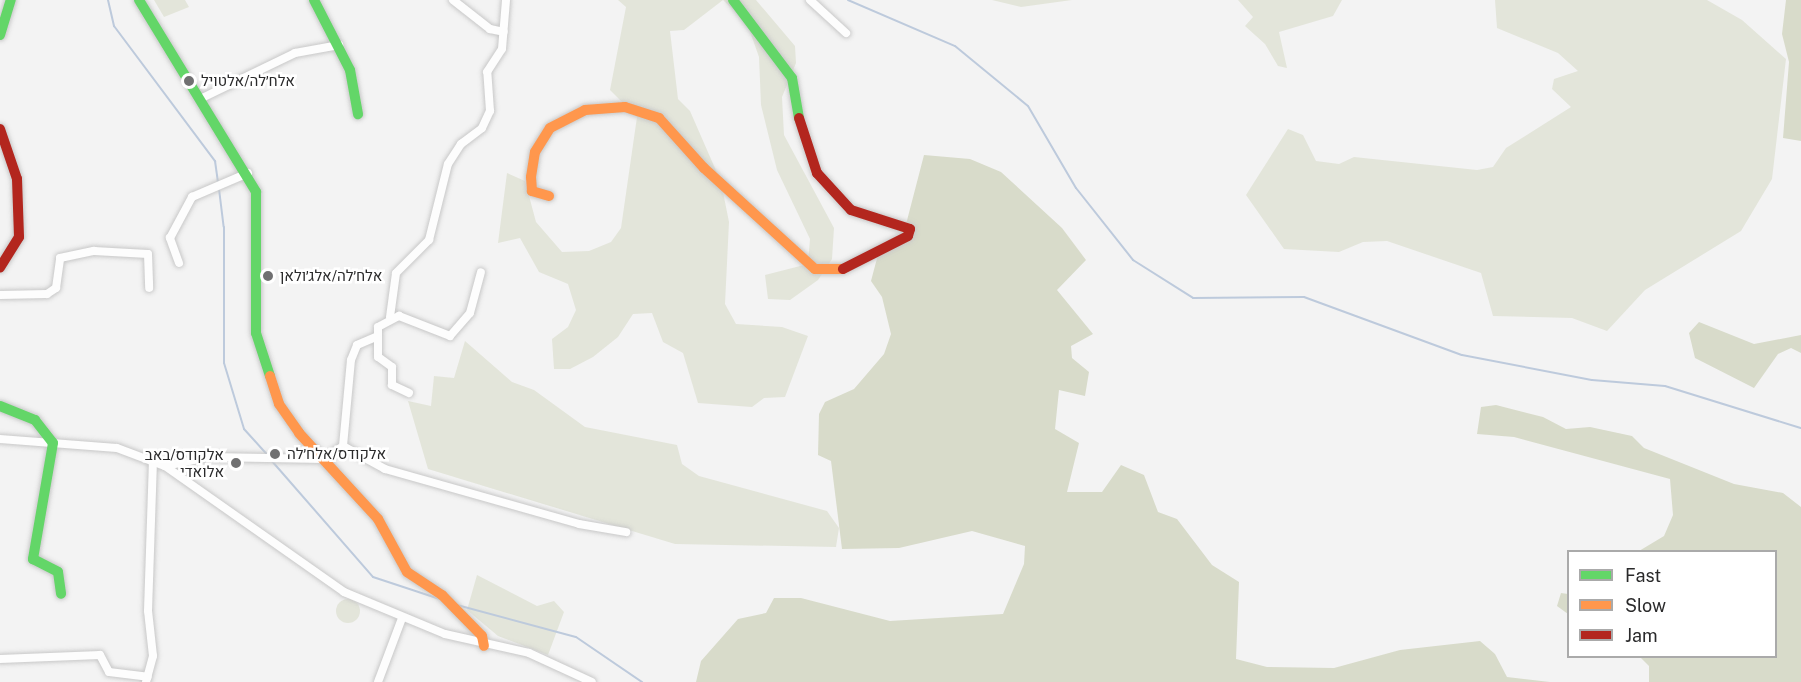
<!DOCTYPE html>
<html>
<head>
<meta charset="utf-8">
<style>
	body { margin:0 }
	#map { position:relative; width:1801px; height:682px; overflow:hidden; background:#f3f3f3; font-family:"Public Sans",Heebo,sans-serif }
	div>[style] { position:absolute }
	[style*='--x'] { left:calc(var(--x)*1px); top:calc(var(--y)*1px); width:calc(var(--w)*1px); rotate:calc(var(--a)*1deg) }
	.green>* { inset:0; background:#e3e5da }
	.round { border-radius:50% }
	.forest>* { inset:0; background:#d8dbca }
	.stream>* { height:2px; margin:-1px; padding:0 1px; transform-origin:1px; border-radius:1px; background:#bdcadc }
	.roads { filter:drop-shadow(0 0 2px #c8c8c8) drop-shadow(0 0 2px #c8c8c8) }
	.street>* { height:8px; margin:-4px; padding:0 4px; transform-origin:4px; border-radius:4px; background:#fdfdfd }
	.fast>* { height:10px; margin:-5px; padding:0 5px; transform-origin:5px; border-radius:5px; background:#63d668 }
	.slow>* { height:10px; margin:-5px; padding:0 5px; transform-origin:5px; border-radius:5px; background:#ff974d }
	.jam>* { height:10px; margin:-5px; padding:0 5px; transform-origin:5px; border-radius:5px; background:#b3261e }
	.dots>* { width:16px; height:16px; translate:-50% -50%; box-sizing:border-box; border:3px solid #fff; border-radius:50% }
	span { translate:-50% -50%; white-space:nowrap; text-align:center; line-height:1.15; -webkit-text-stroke:5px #fff; paint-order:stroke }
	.poi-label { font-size:15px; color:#2a2a2b }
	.left { translate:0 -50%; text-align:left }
	.right { translate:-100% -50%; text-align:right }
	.legend { position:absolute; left:1567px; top:550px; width:210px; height:108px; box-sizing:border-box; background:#fff; border:2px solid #aaa; margin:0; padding:8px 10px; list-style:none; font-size:18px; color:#2a2a2b }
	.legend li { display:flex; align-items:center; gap:12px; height:30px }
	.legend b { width:30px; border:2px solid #aaa }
</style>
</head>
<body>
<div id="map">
	<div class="green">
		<i style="clip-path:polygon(154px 0,185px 0,189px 7px,164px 17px)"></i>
		<i style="clip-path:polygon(618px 0,756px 0,795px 46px,796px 63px,782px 97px,784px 135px,834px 228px,832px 259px,818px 280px,790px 300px,768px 299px,765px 275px,808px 264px,810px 239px,777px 170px,761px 105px,759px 57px,747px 23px,723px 0,684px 30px,670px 31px,678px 99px,690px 111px,721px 182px,729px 222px,725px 304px,736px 324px,782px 327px,808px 336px,785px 397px,764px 398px,752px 407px,698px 403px,683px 353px,663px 342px,652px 313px,633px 314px,618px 337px,593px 357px,570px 369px,554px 369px,552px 339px,568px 327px,576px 310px,568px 284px,539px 272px,520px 238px,498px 243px,507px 173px,525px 181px,536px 222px,562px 252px,589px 251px,611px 242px,621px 228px,637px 117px,610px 90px,626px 7px)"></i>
		<i style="clip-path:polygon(992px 0,1072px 0,1021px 7px)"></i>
		<i style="clip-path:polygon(1238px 0,1342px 0,1333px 16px,1279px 32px,1287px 68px,1278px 66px,1265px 44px,1245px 26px,1253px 17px)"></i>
		<i style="clip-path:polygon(1495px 0,1707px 0,1742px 20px,1786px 59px,1772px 179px,1741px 231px,1645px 290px,1607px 331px,1572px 318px,1493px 316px,1481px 273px,1387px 241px,1363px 242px,1339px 252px,1284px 249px,1246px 195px,1288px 129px,1303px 135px,1316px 161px,1339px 164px,1354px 157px,1477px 170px,1493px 167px,1506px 148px,1571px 107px,1552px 89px,1554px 79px,1578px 71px,1558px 53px,1497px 28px)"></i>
		<i style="clip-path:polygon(465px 341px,512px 382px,534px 390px,585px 427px,677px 445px,682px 464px,699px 476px,827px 511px,839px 528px,836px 547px,675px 544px,428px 469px,408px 401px,431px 406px,434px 376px,454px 378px)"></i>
		<i style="clip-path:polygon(477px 575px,537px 606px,554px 601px,564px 612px,548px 655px,498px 636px,467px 610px)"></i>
		<i class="round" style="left:336px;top:599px;width:24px;height:24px"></i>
	</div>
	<div class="forest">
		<i style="clip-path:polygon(1786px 0,1801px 0,1801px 141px,1783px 138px,1789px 62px,1782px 34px)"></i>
		<i style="clip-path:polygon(924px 155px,970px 159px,1001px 172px,1062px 228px,1086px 260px,1057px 290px,1093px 334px,1071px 346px,1072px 358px,1089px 372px,1085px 396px,1059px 390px,1055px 429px,1079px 443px,1067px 492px,1102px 492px,1121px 465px,1144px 475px,1158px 512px,1177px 519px,1212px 565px,1239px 582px,1236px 659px,1267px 667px,1334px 668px,1400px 650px,1480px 641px,1495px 654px,1507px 677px,1550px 682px,696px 682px,701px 661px,738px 619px,766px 613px,774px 598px,801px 598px,890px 621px,1003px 614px,1024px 564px,1025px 546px,972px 531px,899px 548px,842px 549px,831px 461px,818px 455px,819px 414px,825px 402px,854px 389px,884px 354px,891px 334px,882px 297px,871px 281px,880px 247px,893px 245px,904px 232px)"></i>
		<i style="clip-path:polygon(1699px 322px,1754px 344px,1801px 335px,1801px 353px,1791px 348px,1778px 354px,1754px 388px,1695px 358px,1689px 333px)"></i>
		<i style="clip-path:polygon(1496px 405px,1543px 417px,1566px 429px,1590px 427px,1632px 436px,1644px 448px,1734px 484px,1783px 493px,1801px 507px,1801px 682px,1649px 682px,1649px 666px,1640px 657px,1776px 656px,1776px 552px,1639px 551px,1664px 536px,1673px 515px,1670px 479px,1514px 437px,1477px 434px,1481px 407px)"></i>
		<i style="clip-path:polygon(1561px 593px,1568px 594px,1568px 614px,1557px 606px)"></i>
	</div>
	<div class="stream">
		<i style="--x:108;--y:0;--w:27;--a:77"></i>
		<i style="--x:114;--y:26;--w:169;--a:53.2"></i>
		<i style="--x:215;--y:161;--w:22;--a:82"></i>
		<i style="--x:848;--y:0;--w:116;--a:23.3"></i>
		<i style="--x:955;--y:46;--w:94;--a:39.4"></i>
		<i style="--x:1028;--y:106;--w:95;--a:59.7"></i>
		<i style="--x:1076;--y:188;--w:92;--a:51.6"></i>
		<i style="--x:1133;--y:260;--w:71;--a:32.3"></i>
		<i style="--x:1193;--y:298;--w:111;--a:-0.5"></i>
		<i style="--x:1304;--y:297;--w:168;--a:20.2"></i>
		<i style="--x:1462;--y:355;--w:132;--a:10.9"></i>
		<i style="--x:1592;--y:380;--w:73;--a:4.7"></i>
		<i style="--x:1665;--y:386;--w:142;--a:17.2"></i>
		<i style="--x:219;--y:189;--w:38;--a:83"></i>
		<i style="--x:224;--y:227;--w:136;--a:90"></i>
		<i style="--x:224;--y:363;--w:69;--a:73.1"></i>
		<i style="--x:244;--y:429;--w:36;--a:48"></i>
		<i style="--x:271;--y:460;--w:155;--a:48.9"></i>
		<i style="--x:373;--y:577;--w:71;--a:18.2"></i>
		<i style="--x:457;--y:605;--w:123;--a:15.1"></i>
		<i style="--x:576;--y:637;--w:80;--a:34.3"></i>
	</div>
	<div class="roads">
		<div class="street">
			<i style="--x:453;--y:0;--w:47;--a:38.1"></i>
			<i style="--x:490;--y:29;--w:14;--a:12"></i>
			<i style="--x:810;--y:0;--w:49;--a:42.5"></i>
			<i style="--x:200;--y:99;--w:106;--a:-25.8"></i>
			<i style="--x:295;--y:53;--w:45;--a:-10.3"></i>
			<i style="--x:179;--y:263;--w:27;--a:-110"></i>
			<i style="--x:170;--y:238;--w:47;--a:-61.8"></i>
			<i style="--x:192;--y:197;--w:61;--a:-23.2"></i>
			<i style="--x:0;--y:295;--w:47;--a:-1.2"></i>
			<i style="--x:47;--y:294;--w:11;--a:-34"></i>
			<i style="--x:56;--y:288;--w:30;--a:-82"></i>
			<i style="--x:60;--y:258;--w:35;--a:-12"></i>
			<i style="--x:94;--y:251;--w:54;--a:3.2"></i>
			<i style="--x:148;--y:254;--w:34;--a:88"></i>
			<i style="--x:390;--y:317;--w:44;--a:-82.2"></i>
			<i style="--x:396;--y:273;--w:47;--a:-45"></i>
			<i style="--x:429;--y:240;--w:78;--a:-76"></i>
			<i style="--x:448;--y:164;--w:24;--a:-57"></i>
			<i style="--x:461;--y:144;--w:26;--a:-37"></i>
			<i style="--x:482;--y:128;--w:19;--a:-65"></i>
			<i style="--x:490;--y:111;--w:39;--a:-94"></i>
			<i style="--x:487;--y:72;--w:27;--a:-57"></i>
			<i style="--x:502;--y:49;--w:49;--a:-85.3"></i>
			<i style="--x:409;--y:393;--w:19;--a:-155"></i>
			<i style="--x:392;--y:385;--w:18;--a:-90"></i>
			<i style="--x:392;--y:367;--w:17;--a:-144"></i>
			<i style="--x:378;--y:357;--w:30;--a:-90"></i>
			<i style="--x:378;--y:327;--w:24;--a:-28"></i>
			<i style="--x:399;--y:316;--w:55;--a:21.4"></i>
			<i style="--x:450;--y:336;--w:30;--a:-49"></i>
			<i style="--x:470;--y:313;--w:42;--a:-75"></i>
			<i style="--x:0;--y:439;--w:117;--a:4.4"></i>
			<i style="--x:117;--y:448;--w:51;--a:20.6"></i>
			<i style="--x:165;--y:466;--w:45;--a:-11.6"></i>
			<i style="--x:209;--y:457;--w:115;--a:1"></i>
			<i style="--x:324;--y:459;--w:23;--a:-34"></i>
			<i style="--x:343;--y:446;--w:86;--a:-84.7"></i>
			<i style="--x:351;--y:360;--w:16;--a:-68"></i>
			<i style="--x:357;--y:345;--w:21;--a:-23"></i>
			<i style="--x:343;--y:446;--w:48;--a:28.7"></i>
			<i style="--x:385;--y:469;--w:202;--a:15.8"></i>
			<i style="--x:579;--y:524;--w:48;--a:9.7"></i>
			<i style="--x:165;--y:466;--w:219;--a:35.1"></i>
			<i style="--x:344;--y:592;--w:109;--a:22.6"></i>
			<i style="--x:445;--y:634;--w:86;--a:12.7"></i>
			<i style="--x:529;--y:653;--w:69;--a:24.7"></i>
			<i style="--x:0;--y:659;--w:100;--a:-2.3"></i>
			<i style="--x:100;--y:655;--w:19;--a:62"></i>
			<i style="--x:109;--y:672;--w:39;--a:7"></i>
			<i style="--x:146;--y:682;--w:27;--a:-75"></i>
			<i style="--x:153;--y:656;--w:45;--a:-96.3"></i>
			<i style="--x:148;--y:611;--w:150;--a:-88.1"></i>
			<i style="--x:378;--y:682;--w:68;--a:-69.4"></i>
		</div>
		<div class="fast">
			<i style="--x:139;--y:0;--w:225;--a:58.6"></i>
			<i style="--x:256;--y:192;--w:141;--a:90"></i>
			<i style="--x:256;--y:333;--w:45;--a:72"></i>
			<i style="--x:314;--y:0;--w:79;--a:62.8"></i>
			<i style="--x:350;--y:70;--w:45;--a:79.7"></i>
			<i style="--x:733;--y:0;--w:98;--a:52.9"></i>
			<i style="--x:792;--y:78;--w:41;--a:80.1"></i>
			<i style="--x:0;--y:35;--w:37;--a:-73"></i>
			<i style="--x:0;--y:406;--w:38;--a:22"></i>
			<i style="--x:35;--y:420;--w:29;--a:52"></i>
			<i style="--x:53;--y:443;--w:118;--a:99.8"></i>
			<i style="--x:33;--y:559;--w:28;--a:27"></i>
			<i style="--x:58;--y:572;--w:22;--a:82"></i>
		</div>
		<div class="slow">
			<i style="--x:549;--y:196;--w:18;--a:-164"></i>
			<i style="--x:532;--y:191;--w:14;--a:-94"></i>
			<i style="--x:531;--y:177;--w:25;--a:-81"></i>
			<i style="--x:535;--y:152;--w:28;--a:-58"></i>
			<i style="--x:550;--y:128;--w:39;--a:-27"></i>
			<i style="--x:585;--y:110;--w:40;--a:-4.3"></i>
			<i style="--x:625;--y:107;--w:36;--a:18"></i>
			<i style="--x:659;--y:118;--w:67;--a:48"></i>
			<i style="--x:704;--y:168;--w:150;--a:42.3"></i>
			<i style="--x:815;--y:269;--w:28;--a:0"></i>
			<i style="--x:270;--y:376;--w:29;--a:72"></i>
			<i style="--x:279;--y:404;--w:35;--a:55"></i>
			<i style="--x:299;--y:433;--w:117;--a:47.4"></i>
			<i style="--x:378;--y:519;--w:60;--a:61.3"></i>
			<i style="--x:407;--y:572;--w:42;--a:33.3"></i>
			<i style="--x:442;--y:595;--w:57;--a:45.7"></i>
			<i style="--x:482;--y:636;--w:10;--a:79"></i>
		</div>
		<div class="jam">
			<i style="--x:799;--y:118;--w:58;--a:71.9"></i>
			<i style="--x:817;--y:173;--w:50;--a:47.4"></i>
			<i style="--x:851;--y:210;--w:62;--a:17.9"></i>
			<i style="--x:910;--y:229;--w:7;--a:106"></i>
			<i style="--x:908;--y:236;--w:73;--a:153.1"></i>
			<i style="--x:0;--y:129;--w:53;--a:71.2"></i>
			<i style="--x:17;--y:179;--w:58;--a:88"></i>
			<i style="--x:19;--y:237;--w:36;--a:122"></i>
		</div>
	</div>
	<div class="dots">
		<i style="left:189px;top:81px;background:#707071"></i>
		<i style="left:268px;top:276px;background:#707071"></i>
		<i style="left:275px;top:454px;background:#707071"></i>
		<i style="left:236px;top:463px;background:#707071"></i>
	</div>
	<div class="poi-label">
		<span class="left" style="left:201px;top:81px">אלח׳לה/אלטויל</span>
		<span class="left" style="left:280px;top:276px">אלח׳לה/אלג׳ולאן</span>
		<span class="right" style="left:224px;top:463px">אלקודס/באב<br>אלואדי</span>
		<span class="left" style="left:287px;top:454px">אלקודס/אלח׳לה</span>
	</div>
	<ul class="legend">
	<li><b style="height:8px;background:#63d668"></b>Fast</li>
	<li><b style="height:8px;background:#ff974d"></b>Slow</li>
	<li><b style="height:8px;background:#b3261e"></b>Jam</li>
	</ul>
</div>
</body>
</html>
